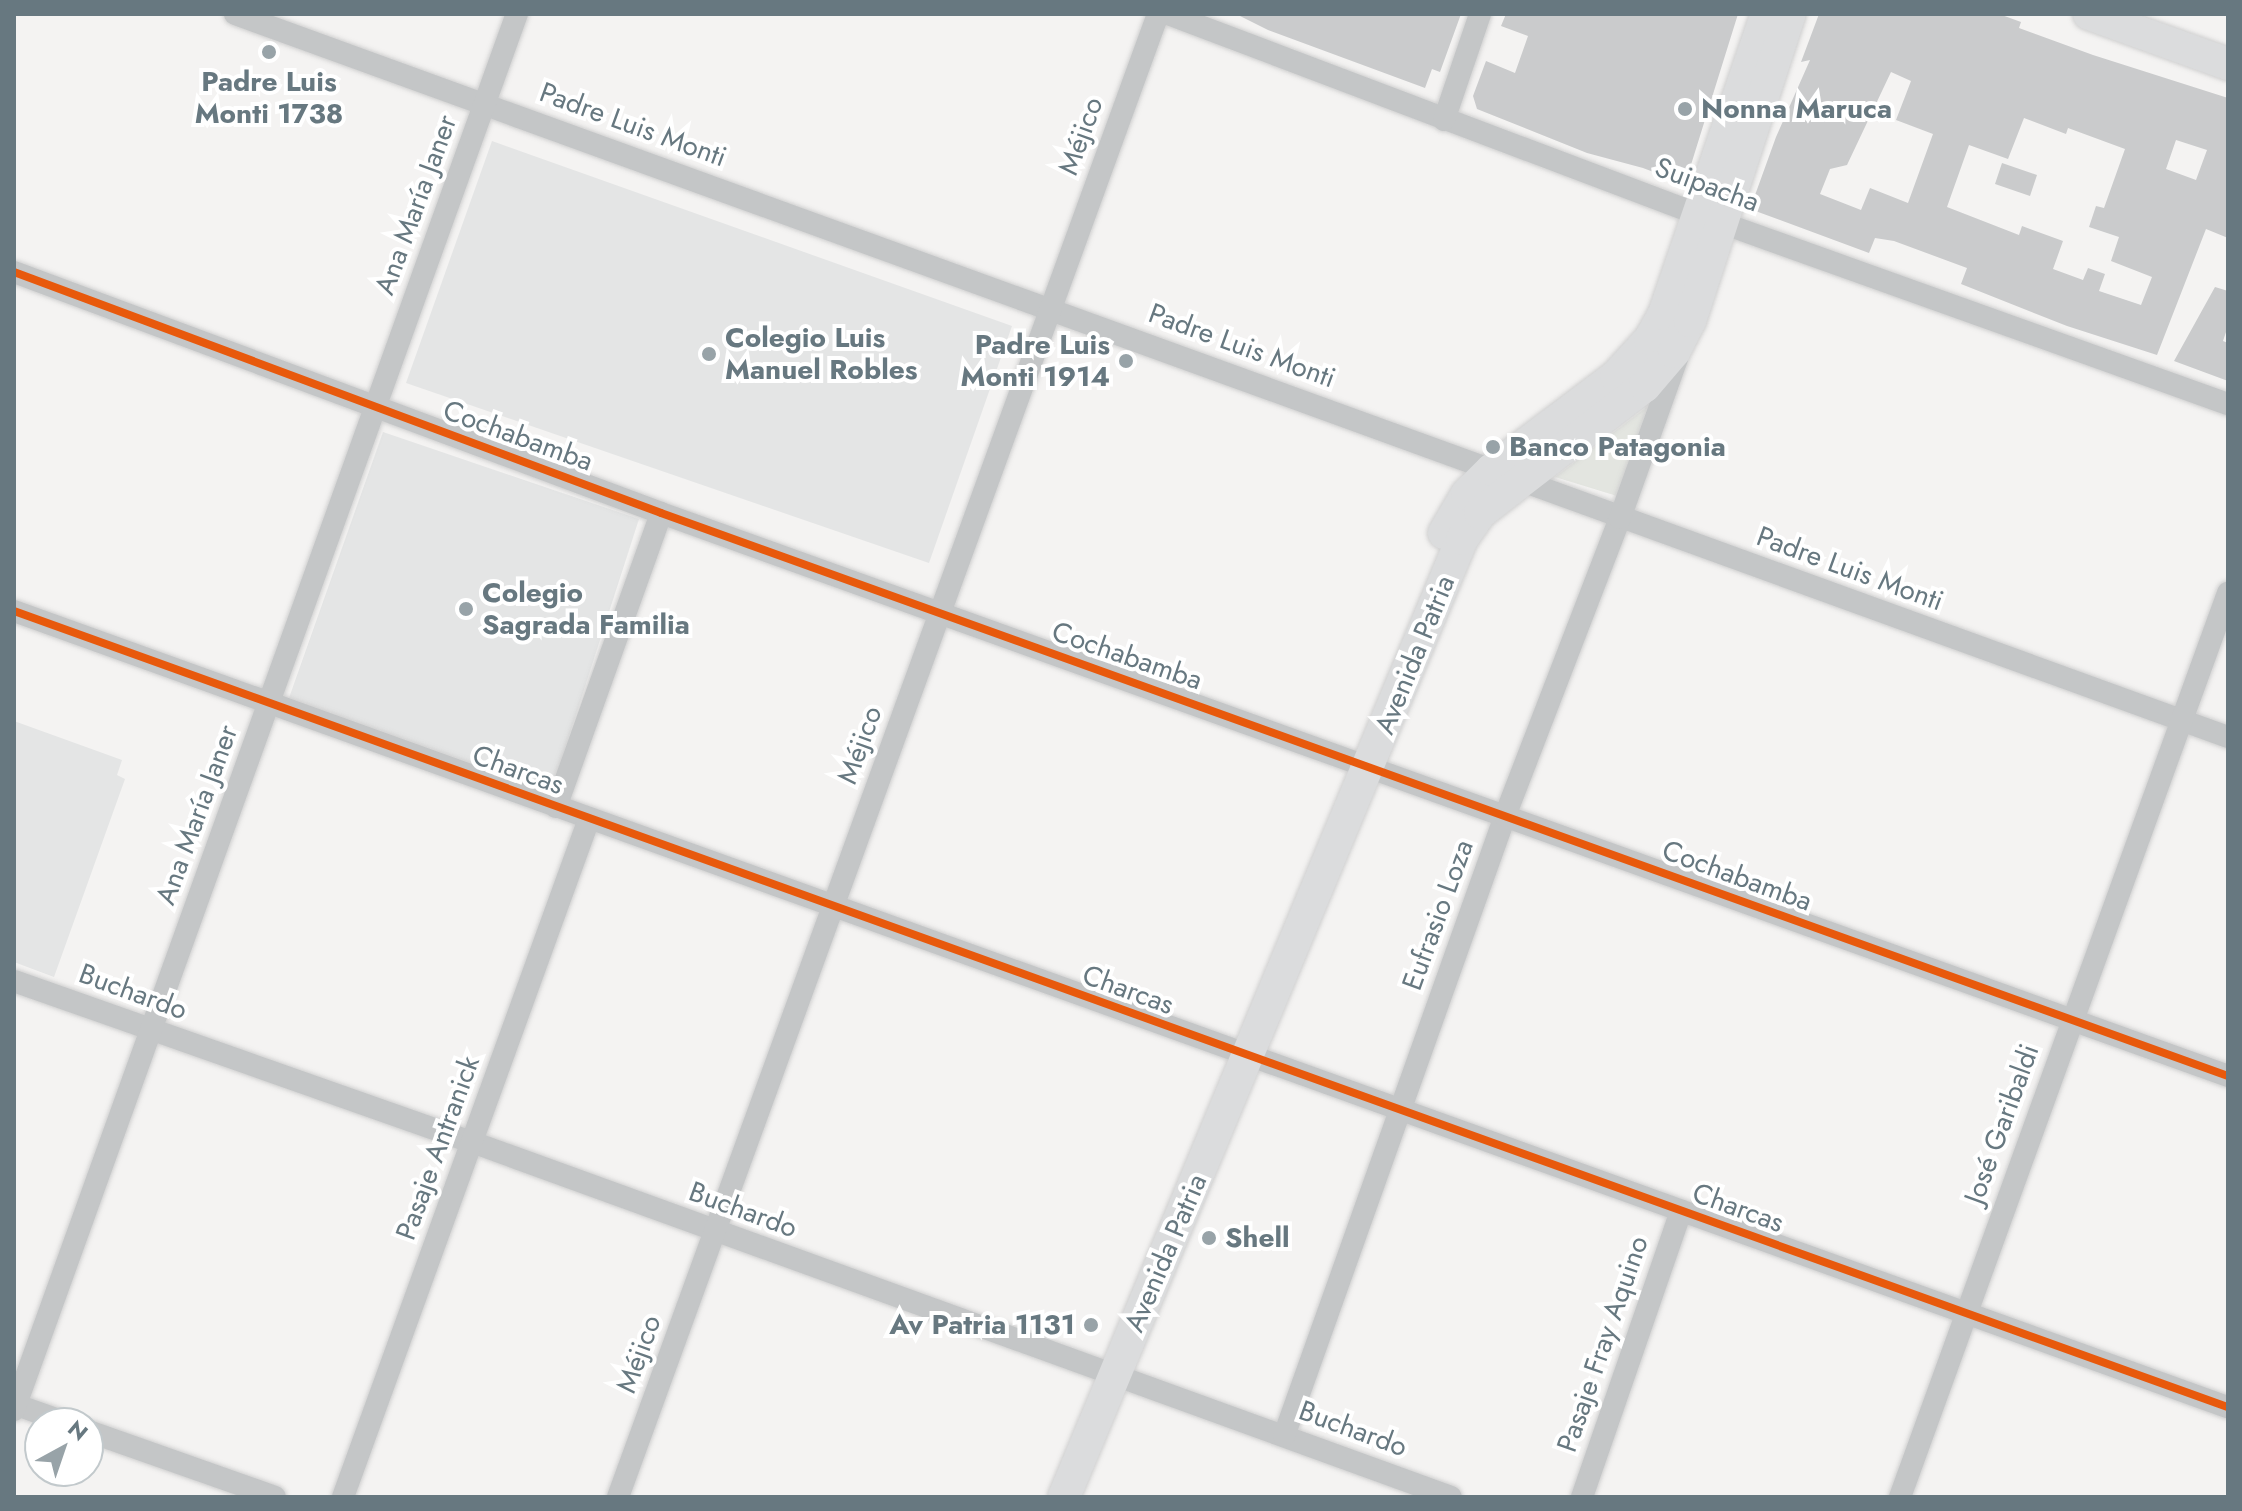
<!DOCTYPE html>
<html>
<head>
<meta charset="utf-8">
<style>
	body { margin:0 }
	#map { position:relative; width:2242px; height:1511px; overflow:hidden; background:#f4f3f2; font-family:Jost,sans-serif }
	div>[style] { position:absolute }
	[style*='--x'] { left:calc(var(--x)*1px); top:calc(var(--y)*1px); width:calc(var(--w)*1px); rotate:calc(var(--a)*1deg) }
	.built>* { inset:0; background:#e4e5e5 }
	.green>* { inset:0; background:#e3e5e0 }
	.building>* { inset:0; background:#cacbcc }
	.roads { filter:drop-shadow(0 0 2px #d0d0d0) drop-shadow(0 0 2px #d0d0d0) }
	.street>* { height:22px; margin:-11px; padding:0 11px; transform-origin:11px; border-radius:11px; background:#c4c6c7 }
	.secondary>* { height:32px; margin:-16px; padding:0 16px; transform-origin:16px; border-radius:16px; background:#dbdcdd }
	.cycleway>* { height:8px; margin:-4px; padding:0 4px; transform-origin:4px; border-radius:4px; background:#e8590c }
	.dots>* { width:22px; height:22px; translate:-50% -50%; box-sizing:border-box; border:4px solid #fff; border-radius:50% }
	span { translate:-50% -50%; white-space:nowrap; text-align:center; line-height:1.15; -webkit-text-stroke:8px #fff; paint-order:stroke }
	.poi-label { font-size:28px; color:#677880; font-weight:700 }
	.left { translate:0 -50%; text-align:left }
	.right { translate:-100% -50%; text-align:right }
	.street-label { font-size:28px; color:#677880 }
	.frame { position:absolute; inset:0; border:16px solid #677880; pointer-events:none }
	.north { position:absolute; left:24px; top:1407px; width:80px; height:80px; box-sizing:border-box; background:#fff; border:2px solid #c2c9cc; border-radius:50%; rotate:40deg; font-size:22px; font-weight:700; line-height:32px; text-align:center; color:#677880 }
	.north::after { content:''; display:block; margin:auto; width:28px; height:36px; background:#98a3a8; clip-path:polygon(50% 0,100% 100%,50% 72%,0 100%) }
</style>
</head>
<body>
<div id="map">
	<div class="built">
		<i style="clip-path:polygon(492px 141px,1012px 326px,929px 563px,406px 383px)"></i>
		<i style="clip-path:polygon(383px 432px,639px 519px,551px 792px,289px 698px)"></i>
		<i style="clip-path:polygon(14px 721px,122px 760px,117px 775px,125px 779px,54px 977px,14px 962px)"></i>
	</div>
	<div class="green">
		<i style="clip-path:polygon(1648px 406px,1617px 496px,1555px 477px)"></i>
	</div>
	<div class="building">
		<i style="clip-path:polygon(1236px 14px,1461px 14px,1440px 72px,1432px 69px,1425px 88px,1268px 30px)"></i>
		<i style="clip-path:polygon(1506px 14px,1738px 14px,1685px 184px,1643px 168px,1587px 153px,1477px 109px,1473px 96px,1486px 61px,1515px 73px,1528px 36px,1501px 26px)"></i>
		<i style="clip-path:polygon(evenodd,1819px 14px,1999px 14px,2021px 22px,2019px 28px,2093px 55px,2228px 98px,2228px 238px,2206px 229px,2157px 355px,2067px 326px,1961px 284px,1967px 268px,1894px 241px,1875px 238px,1869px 253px,1750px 209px,1776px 137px,1810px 60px,1801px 62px,1819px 14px,1891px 72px,1911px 81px,1896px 120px,1933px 134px,1908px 203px,1870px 188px,1861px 210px,1820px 194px,1830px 169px,1847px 165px,1891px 72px,1819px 14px,2024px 118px,2066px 134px,2068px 128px,2125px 149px,2104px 208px,2096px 206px,2089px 227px,2119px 237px,2111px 261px,2152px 277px,2141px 305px,2099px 291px,2105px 274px,2088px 268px,2083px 280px,2053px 269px,2063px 241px,2022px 226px,2019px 235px,1947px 207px,1969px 145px,2008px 159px,2024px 118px,1819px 14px,2176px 140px,2207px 150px,2196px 180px,2166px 169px,2176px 140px)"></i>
		<i style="clip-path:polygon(2002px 163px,2037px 175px,2030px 196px,1995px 184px)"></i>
		<i style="clip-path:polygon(2215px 287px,2228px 291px,2228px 326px,2223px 341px,2228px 343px,2228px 381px,2174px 361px)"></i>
	</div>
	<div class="roads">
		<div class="street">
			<i style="--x:235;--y:14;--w:2120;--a:19.94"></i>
			<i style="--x:1168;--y:14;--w:566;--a:20.71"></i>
			<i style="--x:1697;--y:214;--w:564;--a:19.69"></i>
			<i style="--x:1444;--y:120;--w:112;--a:-71.2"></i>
			<i style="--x:14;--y:272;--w:690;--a:20.43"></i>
			<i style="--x:661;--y:513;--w:1665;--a:19.76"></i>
			<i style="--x:14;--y:611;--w:2353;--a:19.78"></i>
			<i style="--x:556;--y:807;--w:312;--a:-70.3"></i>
			<i style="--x:14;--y:981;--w:485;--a:19.4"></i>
			<i style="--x:472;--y:1142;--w:1041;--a:19.93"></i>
			<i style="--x:14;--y:1404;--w:56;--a:19.7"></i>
			<i style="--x:14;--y:1410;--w:1484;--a:-70.19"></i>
			<i style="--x:88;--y:1431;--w:198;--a:19.4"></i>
			<i style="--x:1284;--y:1436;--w:658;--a:-70.38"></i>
			<i style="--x:1505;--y:816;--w:319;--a:-68.9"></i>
			<i style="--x:1620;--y:518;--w:169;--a:-70.3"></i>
			<i style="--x:343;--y:1497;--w:721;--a:-70.06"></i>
			<i style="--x:618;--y:1497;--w:1578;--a:-69.99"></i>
			<i style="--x:1582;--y:1497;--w:303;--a:-70.9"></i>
			<i style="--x:1900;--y:1497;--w:962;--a:-70.06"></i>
		</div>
		<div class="secondary">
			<i style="--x:2089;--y:14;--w:148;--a:19.8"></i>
			<i style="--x:1444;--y:533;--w:45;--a:-59.5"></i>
			<i style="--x:1467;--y:494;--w:34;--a:-45"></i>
			<i style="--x:1491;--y:470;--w:156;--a:-36.9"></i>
			<i style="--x:1616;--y:376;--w:50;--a:-47.4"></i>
			<i style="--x:1650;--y:339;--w:29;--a:-61"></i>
			<i style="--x:1664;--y:314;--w:317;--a:-71.1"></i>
			<i style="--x:1064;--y:1497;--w:1037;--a:-67.44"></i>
			<i style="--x:1462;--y:539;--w:32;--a:-55"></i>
			<i style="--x:1480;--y:513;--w:208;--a:-37.6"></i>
			<i style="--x:1645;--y:386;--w:45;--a:-49.5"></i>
			<i style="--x:1674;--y:352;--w:35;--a:-63"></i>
			<i style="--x:1690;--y:321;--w:323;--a:-72"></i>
		</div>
	</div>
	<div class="cycleway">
		<i style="--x:14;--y:272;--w:690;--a:20.43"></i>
		<i style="--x:661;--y:513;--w:1665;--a:19.76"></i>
		<i style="--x:14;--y:611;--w:2353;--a:19.78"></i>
	</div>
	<div class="dots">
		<i style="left:269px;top:52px;background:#98a3a8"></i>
		<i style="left:1685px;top:109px;background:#98a3a8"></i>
		<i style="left:709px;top:354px;background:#98a3a8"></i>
		<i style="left:1126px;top:361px;background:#98a3a8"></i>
		<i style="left:1493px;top:447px;background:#98a3a8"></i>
		<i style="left:466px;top:609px;background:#98a3a8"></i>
		<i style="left:1209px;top:1238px;background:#98a3a8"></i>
		<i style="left:1091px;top:1325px;background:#98a3a8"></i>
	</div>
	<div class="poi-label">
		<span style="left:269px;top:98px">Padre Luis<br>Monti 1738</span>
		<span class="left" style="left:1701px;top:109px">Nonna Maruca</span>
		<span class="left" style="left:725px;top:354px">Colegio Luis<br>Manuel Robles</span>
		<span class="right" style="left:1110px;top:361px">Padre Luis<br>Monti 1914</span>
		<span class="left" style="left:1509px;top:447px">Banco Patagonia</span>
		<span class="left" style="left:482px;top:609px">Colegio<br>Sagrada Familia</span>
		<span class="left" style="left:1225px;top:1238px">Shell</span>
		<span class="right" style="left:1075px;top:1325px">Av Patria 1131</span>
	</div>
	<div class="street-label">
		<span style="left:633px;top:125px;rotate:20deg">Padre Luis Monti</span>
		<span style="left:1081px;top:136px;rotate:-70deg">Méjico</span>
		<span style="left:1707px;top:185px;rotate:20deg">Suipacha</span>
		<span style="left:416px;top:205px;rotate:-70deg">Ana María Janer</span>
		<span style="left:1242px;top:346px;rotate:20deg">Padre Luis Monti</span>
		<span style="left:518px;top:436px;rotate:20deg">Cochabamba</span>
		<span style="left:1850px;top:569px;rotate:20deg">Padre Luis Monti</span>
		<span style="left:1415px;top:655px;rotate:-68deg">Avenida Patria</span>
		<span style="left:1127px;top:656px;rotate:19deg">Cochabamba</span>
		<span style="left:860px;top:745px;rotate:-70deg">Méjico</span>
		<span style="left:518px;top:770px;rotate:20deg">Charcas</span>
		<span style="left:197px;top:815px;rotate:-70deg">Ana María Janer</span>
		<span style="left:1737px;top:876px;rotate:20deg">Cochabamba</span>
		<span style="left:1438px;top:915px;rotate:-70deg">Eufrasio Loza</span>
		<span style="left:1128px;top:990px;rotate:20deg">Charcas</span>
		<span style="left:133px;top:992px;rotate:20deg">Buchardo</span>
		<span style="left:2002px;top:1124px;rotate:-70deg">José Garibaldi</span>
		<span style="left:438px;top:1148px;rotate:-70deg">Pasaje Antranick</span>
		<span style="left:1738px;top:1208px;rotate:20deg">Charcas</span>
		<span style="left:743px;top:1210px;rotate:20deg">Buchardo</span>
		<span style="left:1166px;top:1253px;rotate:-67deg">Avenida Patria</span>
		<span style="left:1603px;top:1344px;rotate:-71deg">Pasaje Fray Aquino</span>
		<span style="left:639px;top:1354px;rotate:-70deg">Méjico</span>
		<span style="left:1353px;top:1429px;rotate:20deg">Buchardo</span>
	</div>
	<div class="frame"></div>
	<div class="north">N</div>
</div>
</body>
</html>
